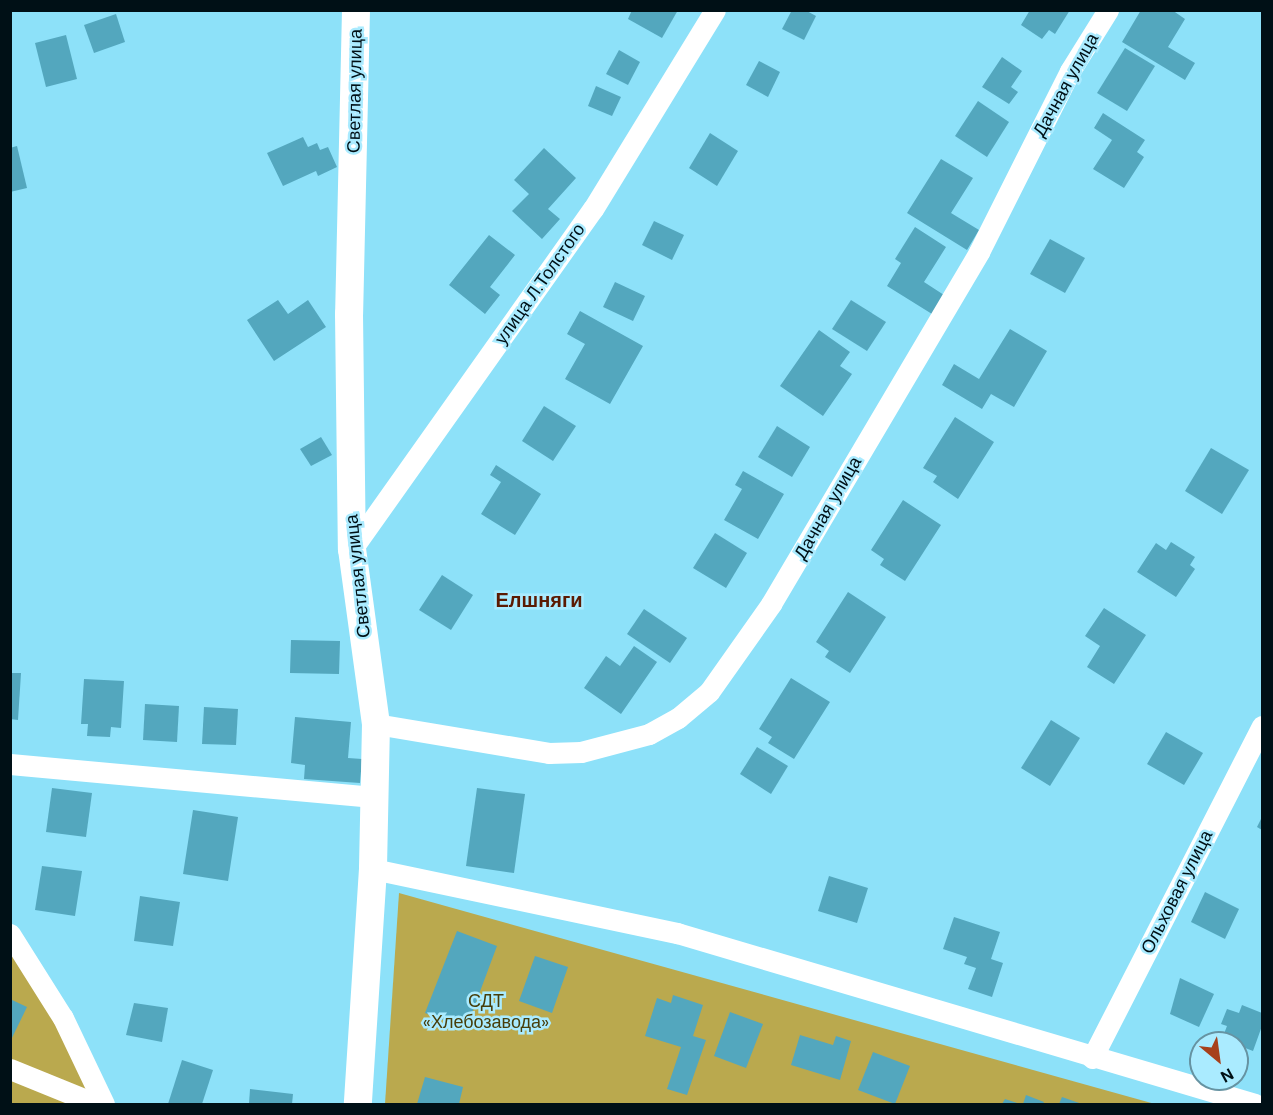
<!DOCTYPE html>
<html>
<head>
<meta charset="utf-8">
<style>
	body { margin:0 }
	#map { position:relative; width:1273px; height:1115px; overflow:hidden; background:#8de1f9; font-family:"DM Sans",sans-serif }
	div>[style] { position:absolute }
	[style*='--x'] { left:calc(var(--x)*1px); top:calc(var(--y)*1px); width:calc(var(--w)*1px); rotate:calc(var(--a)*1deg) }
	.green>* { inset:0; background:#baa94e }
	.building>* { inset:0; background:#53a7be }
	.street>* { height:21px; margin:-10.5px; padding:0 10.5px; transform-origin:10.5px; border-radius:10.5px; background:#fff }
	.secondary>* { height:28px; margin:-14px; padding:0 14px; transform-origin:14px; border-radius:14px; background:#fff }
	span { translate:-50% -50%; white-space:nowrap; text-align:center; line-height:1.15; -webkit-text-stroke:5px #aaebff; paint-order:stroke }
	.street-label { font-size:18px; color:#001016 }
	.park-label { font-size:18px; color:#473e0b }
	.neighbourhood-label { font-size:20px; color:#5b1a02; font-weight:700 }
	.frame { position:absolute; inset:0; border:12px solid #001016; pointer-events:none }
	.north { position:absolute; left:1189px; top:1031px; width:60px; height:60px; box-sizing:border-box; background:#aaebff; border:2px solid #6693a2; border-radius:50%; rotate:151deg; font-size:16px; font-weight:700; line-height:24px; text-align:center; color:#001016 }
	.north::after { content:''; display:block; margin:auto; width:21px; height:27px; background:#a7401b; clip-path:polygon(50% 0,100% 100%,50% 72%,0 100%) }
</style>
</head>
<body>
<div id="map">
	<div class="green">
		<i style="clip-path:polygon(399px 893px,1155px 1104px,385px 1104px)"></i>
		<i style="clip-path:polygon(11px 929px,109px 1104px,11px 1104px)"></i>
	</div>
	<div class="building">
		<i style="clip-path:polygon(632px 10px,678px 10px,662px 38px,628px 19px)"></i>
		<i style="clip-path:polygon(792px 10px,805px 10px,816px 16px,804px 40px,782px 29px)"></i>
		<i style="clip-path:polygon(1030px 10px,1070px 10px,1055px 34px,1049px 30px,1042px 39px,1021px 25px)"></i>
		<i style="clip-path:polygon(1141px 10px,1172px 10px,1185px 19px,1168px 47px,1195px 63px,1185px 80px,1122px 42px)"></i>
		<i style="clip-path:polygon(116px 14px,125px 42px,94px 53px,84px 25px)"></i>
		<i style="clip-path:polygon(66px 35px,77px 79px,46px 87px,35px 43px)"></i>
		<i style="clip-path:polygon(1125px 48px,1155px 66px,1127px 111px,1097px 93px)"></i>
		<i style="clip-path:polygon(619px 50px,640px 62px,628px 85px,606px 74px)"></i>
		<i style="clip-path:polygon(1002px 57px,1022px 71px,1011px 87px,1018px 92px,1009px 104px,982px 87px)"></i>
		<i style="clip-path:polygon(759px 61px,780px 72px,768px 97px,746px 85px)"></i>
		<i style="clip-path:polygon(596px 86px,621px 97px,612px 116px,588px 106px)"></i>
		<i style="clip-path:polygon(978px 101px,1009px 122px,987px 157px,955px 136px)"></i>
		<i style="clip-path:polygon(1103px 113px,1145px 140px,1137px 152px,1144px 157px,1124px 188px,1093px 169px,1112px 140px,1094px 128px)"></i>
		<i style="clip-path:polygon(710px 133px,738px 151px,717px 186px,689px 168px)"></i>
		<i style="clip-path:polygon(303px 137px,308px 147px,317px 143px,320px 150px,328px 147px,337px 167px,318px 176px,316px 171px,283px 186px,267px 153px)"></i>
		<i style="clip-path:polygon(17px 146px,27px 188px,10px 192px,10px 148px)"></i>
		<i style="clip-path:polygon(544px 148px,576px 178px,548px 209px,560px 219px,542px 239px,512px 211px,529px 194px,514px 180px)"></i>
		<i style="clip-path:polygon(941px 159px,973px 178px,951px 213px,979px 230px,967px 250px,907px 213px)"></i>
		<i style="clip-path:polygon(654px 221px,684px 235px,672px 260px,642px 245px)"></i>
		<i style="clip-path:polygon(915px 227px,946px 247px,924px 282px,944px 295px,932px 314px,887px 286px,901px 263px,895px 259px)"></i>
		<i style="clip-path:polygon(489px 235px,515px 255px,490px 287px,500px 295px,485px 314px,449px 285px)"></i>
		<i style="clip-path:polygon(1050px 239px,1085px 258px,1065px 293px,1030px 274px)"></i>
		<i style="clip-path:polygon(615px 282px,645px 296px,633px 321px,603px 307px)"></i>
		<i style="clip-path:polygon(278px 300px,288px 314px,308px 300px,326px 327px,274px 361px,247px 320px)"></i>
		<i style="clip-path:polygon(851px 300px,886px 322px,867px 351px,832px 329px)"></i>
		<i style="clip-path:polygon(580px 311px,643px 346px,610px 404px,565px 379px,585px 344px,567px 334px)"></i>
		<i style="clip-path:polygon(1010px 329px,1047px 351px,1014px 407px,991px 394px,982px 409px,942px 385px,954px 364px,979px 379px)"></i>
		<i style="clip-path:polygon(819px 330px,850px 352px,840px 366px,852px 374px,823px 416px,780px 386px)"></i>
		<i style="clip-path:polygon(544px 406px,576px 426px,553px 461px,522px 441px)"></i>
		<i style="clip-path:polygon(955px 417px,994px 442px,958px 499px,933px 482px,937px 476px,923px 468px)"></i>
		<i style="clip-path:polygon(777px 426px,810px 447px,792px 477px,758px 457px)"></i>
		<i style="clip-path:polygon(321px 437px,332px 455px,311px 466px,300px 449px)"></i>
		<i style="clip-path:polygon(1211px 448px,1249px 470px,1222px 514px,1185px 491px)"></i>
		<i style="clip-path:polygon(496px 465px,541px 494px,515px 535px,481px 514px,501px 482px,490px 475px)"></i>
		<i style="clip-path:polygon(743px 471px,784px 494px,758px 539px,724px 520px,742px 489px,735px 485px)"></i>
		<i style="clip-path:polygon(903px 500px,941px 525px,905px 581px,880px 565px,884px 559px,871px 550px)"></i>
		<i style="clip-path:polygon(715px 533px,747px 553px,726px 588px,693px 568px)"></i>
		<i style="clip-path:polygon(1171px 542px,1195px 557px,1190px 565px,1195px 569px,1176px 597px,1137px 572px,1156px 543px,1166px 550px)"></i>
		<i style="clip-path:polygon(442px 575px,473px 595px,451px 630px,419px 610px)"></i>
		<i style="clip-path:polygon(848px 592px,886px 617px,850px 673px,825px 657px,829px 651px,816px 642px)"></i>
		<i style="clip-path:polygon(1104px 608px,1146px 635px,1114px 684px,1087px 667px,1100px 646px,1085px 636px)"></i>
		<i style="clip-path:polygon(644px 609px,687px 638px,670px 663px,627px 634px)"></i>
		<i style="clip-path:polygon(291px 640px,340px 641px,339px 674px,290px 673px)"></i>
		<i style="clip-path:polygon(634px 646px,657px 662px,621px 714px,584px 688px,606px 656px,620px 666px)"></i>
		<i style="clip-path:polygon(10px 673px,21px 673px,18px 720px,10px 719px)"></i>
		<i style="clip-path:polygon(791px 678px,830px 702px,794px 759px,768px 743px,772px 737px,759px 729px)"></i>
		<i style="clip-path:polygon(84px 679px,124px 681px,121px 728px,111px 727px,110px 737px,87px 736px,88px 724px,81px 724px)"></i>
		<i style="clip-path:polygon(145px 704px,179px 706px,177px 742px,143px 740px)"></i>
		<i style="clip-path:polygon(204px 707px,238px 709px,236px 745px,202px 744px)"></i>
		<i style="clip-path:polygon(295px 717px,351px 722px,348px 758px,362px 759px,360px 783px,304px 779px,305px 765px,291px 763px)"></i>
		<i style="clip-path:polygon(1051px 720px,1080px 738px,1050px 786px,1021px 768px)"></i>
		<i style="clip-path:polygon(1166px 732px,1203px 753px,1184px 785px,1147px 764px)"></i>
		<i style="clip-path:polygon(757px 747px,788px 766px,771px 794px,740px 774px)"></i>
		<i style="clip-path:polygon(52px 788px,92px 793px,86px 837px,46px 832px)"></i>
		<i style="clip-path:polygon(477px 788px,525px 794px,514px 873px,466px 866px)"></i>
		<i style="clip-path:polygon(193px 810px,238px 817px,228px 881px,183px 874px)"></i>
		<i style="clip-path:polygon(1262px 817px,1262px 830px,1257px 827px)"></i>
		<i style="clip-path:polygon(42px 866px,82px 871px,75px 916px,35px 910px)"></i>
		<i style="clip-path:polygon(829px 876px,868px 888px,857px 923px,818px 911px)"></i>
		<i style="clip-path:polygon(1205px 892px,1239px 909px,1225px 939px,1191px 922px)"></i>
		<i style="clip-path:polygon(140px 896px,180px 902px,173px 946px,134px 941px)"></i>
		<i style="clip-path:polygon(954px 917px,1000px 932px,991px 959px,1003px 963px,992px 997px,968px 989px,976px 968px,964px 964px,967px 957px,943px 949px)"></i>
		<i style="clip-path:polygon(457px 931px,497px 946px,466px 1029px,425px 1013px)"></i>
		<i style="clip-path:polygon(535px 956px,568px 967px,552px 1013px,519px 1001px)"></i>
		<i style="clip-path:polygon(1180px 978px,1214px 994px,1199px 1027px,1170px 1014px)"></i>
		<i style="clip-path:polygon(673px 995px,703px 1005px,693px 1036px,706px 1040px,687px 1095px,667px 1089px,681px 1047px,645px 1036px,657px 998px,671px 1003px)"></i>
		<i style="clip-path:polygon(10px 999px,27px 1007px,10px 1042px)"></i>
		<i style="clip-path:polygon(134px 1003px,168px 1008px,162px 1042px,126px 1035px)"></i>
		<i style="clip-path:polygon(1242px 1005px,1262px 1013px,1262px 1026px,1253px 1051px,1222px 1039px,1227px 1026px,1221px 1024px,1227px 1009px,1239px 1013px)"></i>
		<i style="clip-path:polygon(730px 1012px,763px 1024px,746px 1068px,714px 1056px)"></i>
		<i style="clip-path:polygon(800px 1035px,833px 1045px,836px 1036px,851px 1041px,840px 1080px,791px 1065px)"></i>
		<i style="clip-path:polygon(873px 1052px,910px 1066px,895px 1104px,858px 1090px)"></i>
		<i style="clip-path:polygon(182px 1060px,213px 1070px,202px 1104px,168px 1104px)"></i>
		<i style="clip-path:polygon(425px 1077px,463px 1087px,459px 1104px,417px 1104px)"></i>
		<i style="clip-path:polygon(250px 1089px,293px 1094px,292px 1104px,249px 1104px)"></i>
		<i style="clip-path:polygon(1026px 1095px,1044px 1102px,1043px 1104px,1023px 1104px)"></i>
		<i style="clip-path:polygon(1062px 1097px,1082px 1104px,1059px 1104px)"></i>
		<i style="clip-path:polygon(1005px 1099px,1020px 1104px,1002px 1104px)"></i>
	</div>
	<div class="street">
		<i style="--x:352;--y:549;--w:417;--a:-54.7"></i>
		<i style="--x:593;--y:209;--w:233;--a:-58.5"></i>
		<i style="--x:376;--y:724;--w:175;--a:9.5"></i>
		<i style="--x:549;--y:753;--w:32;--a:-2"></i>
		<i style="--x:581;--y:752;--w:70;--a:-14.8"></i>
		<i style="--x:649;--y:734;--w:33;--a:-29"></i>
		<i style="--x:678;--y:718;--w:40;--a:-40"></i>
		<i style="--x:709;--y:692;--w:108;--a:-54.8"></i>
		<i style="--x:771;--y:604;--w:409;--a:-59.4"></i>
		<i style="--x:979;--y:252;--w:203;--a:-63.3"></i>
		<i style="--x:1070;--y:71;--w:72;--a:-58.1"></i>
		<i style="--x:10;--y:764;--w:365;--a:5.2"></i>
		<i style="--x:373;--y:869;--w:311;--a:11.9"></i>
		<i style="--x:677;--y:933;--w:603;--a:16.48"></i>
		<i style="--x:10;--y:934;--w:99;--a:57.8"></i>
		<i style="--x:63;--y:1018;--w:95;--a:64.5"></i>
		<i style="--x:1092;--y:1058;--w:373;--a:-62.9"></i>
		<i style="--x:10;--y:1069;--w:93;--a:22.1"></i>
	</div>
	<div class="secondary">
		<i style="--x:356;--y:10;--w:304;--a:91.3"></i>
		<i style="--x:349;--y:314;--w:235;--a:89.3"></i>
		<i style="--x:352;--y:549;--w:177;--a:82.2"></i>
		<i style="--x:376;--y:724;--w:145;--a:91.2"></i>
		<i style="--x:373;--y:869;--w:235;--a:93.7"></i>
	</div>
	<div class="street-label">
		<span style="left:1066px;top:85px;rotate:-61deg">Дачная улица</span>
		<span style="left:355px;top:91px;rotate:-89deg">Светлая улица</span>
		<span style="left:540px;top:284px;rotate:-55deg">улица Л.Толстого</span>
		<span style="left:828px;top:508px;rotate:-60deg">Дачная улица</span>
		<span style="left:358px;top:576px;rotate:-96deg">Светлая улица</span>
		<span style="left:1177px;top:892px;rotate:-63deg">Ольховая улица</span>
	</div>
	<div class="park-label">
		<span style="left:486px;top:1012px">СДТ<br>«Хлебозавода»</span>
	</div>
	<div class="neighbourhood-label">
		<span style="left:539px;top:600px">Елшняги</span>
	</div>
	<div class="frame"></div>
	<div class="north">N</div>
</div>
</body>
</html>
